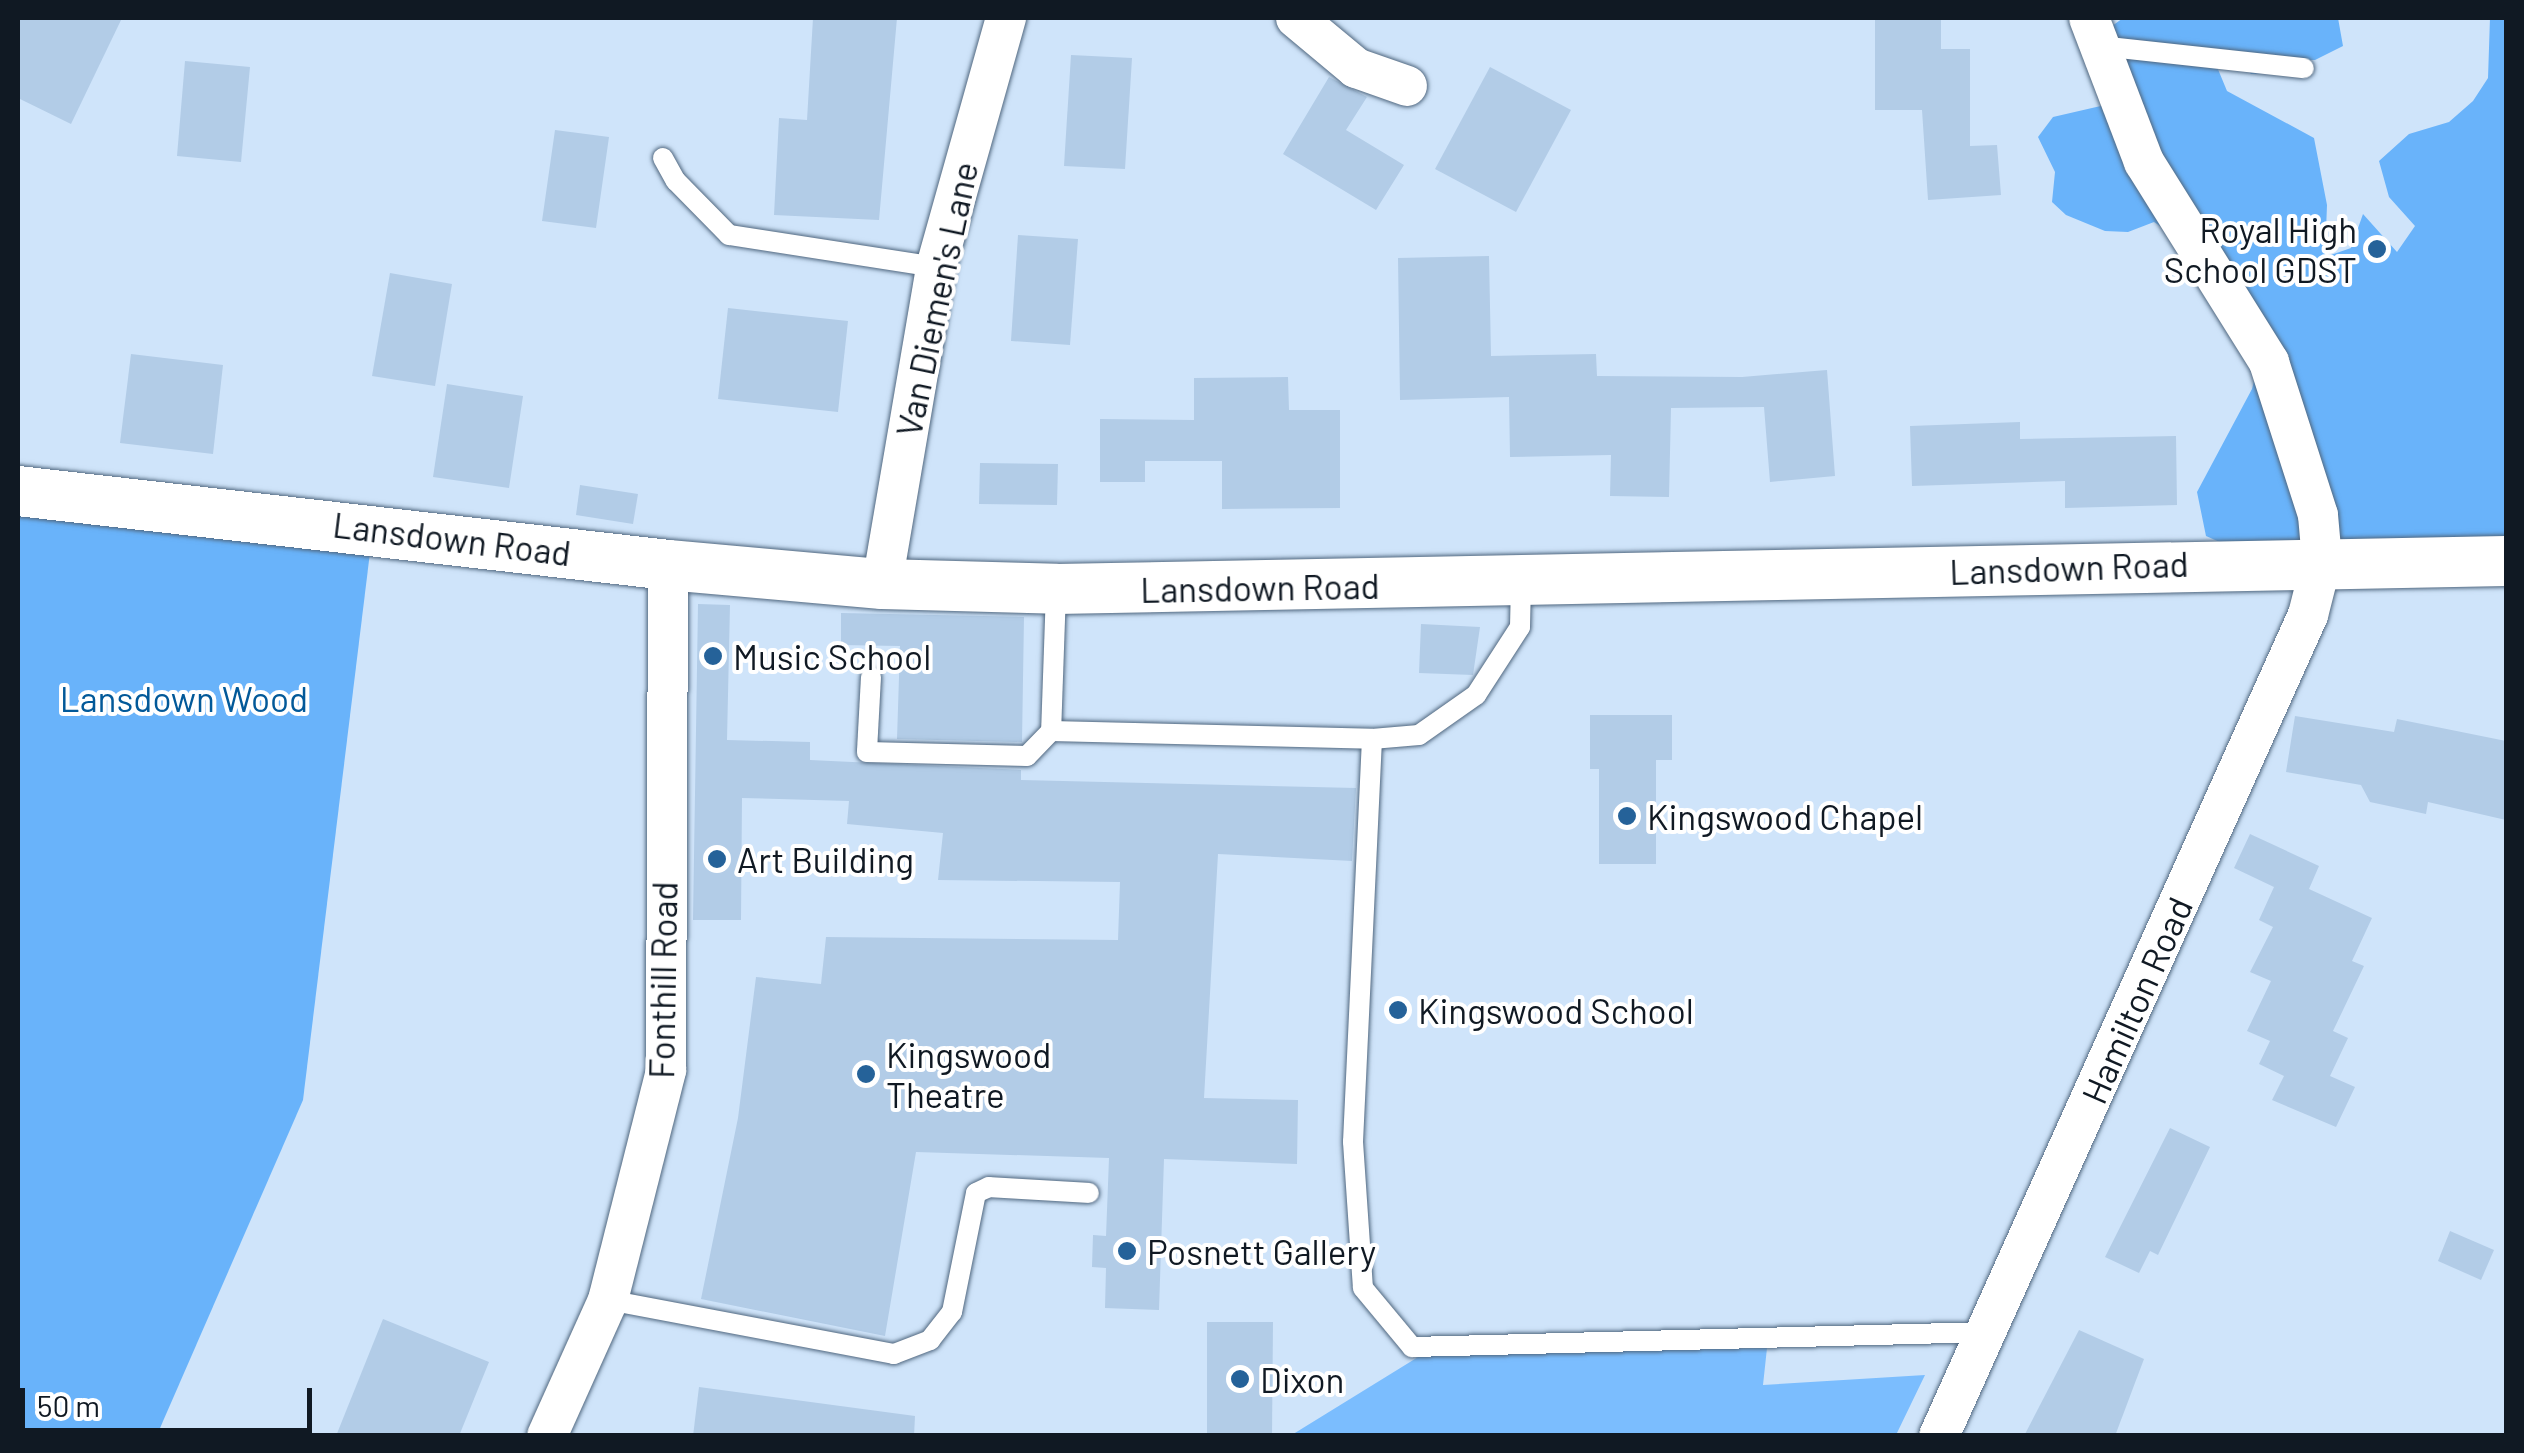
<!DOCTYPE html>
<html>
<head>
<meta charset="utf-8">
<style>
	body { margin:0 }
	#map { position:relative; width:2524px; height:1453px; overflow:hidden; background:#cfe4fa; font-family:Barlow,sans-serif }
	div>[style] { position:absolute }
	[style*='--x'] { left:calc(var(--x)*1px); top:calc(var(--y)*1px); width:calc(var(--w)*1px); rotate:calc(var(--a)*1deg) }
	.green>* { inset:0; background:#7bbdfe }
	.forest>* { inset:0; background:#69b3fa }
	.building>* { inset:0; background:#b2cce7 }
	.roads { filter:drop-shadow(0 0 2px #50677f) drop-shadow(0 0 2px #50677f) }
	.service>* { height:20px; margin:-10px; padding:0 10px; transform-origin:10px; border-radius:10px; background:#fff }
	.minor>* { height:40px; margin:-20px; padding:0 20px; transform-origin:20px; border-radius:20px; background:#fff }
	.tertiary>* { height:50px; margin:-25px; padding:0 25px; transform-origin:25px; border-radius:25px; background:#fff }
	.dots>* { width:28px; height:28px; translate:-50% -50%; box-sizing:border-box; border:5px solid #fff; border-radius:50% }
	span { translate:-50% -50%; white-space:nowrap; text-align:center; line-height:1.15; -webkit-text-stroke:8px #fff; paint-order:stroke }
	.poi-label { font-size:35px; color:#101923 }
	.right { translate:-100% -50%; text-align:right }
	.left { translate:0 -50%; text-align:left }
	.street-label { font-size:35px; color:#101923 }
	.park-label { font-size:35px; color:#025999 }
	.frame { position:absolute; inset:0; border:20px solid #101923; pointer-events:none }
	.scale { position:absolute; left:20px; top:1388px; width:292px; height:45px; box-sizing:border-box; border:5px solid #101923; border-top:0; padding-left:12px; font-size:30px; line-height:35px; white-space:nowrap; color:#101923; -webkit-text-stroke:8px #fff; paint-order:stroke }
</style>
</head>
<body>
<div id="map">
	<div class="green">
		<i style="clip-path:polygon(1767px 1348px,1763px 1385px,1925px 1375px,1896px 1435px,1290px 1436px,1423px 1354px)"></i>
	</div>
	<div class="forest">
		<i style="clip-path:polygon(2123px 18px,2338px 18px,2343px 46px,2315px 60px,2288px 60px,2271px 73px,2251px 74px,2238px 60px,2215px 62px,2227px 91px,2314px 138px,2327px 205px,2325px 257px,2351px 248px,2363px 214px,2397px 252px,2415px 226px,2389px 197px,2379px 161px,2409px 134px,2449px 122px,2473px 101px,2488px 78px,2490px 18px,2506px 18px,2506px 541px,2231px 547px,2206px 536px,2197px 492px,2252px 389px,2268px 328px,2242px 280px,2154px 222px,2128px 232px,2105px 231px,2066px 215px,2052px 202px,2055px 172px,2038px 137px,2053px 117px,2105px 105px,2100px 35px)"></i>
		<i style="clip-path:polygon(18px 515px,372px 536px,303px 1100px,157px 1435px,18px 1435px)"></i>
	</div>
	<div class="building">
		<i style="clip-path:polygon(18px 18px,122px 18px,71px 124px,18px 98px)"></i>
		<i style="clip-path:polygon(813px 18px,897px 18px,879px 220px,774px 215px,779px 118px,807px 120px)"></i>
		<i style="clip-path:polygon(1875px 18px,1941px 18px,1941px 49px,1970px 49px,1970px 146px,1997px 145px,2001px 195px,1928px 200px,1922px 110px,1875px 110px)"></i>
		<i style="clip-path:polygon(1071px 55px,1132px 58px,1125px 169px,1064px 166px)"></i>
		<i style="clip-path:polygon(185px 61px,250px 67px,241px 162px,177px 156px)"></i>
		<i style="clip-path:polygon(1490px 67px,1571px 110px,1516px 212px,1435px 169px)"></i>
		<i style="clip-path:polygon(1329px 77px,1367px 97px,1346px 130px,1404px 165px,1376px 210px,1283px 154px)"></i>
		<i style="clip-path:polygon(555px 130px,609px 137px,596px 228px,542px 221px)"></i>
		<i style="clip-path:polygon(1018px 235px,1078px 239px,1070px 345px,1011px 341px)"></i>
		<i style="clip-path:polygon(1489px 256px,1491px 356px,1596px 354px,1597px 376px,1742px 377px,1827px 370px,1835px 476px,1770px 482px,1764px 407px,1671px 408px,1669px 497px,1610px 496px,1611px 455px,1510px 457px,1509px 397px,1400px 400px,1398px 258px)"></i>
		<i style="clip-path:polygon(390px 273px,452px 284px,435px 386px,372px 376px)"></i>
		<i style="clip-path:polygon(728px 308px,848px 321px,838px 412px,718px 399px)"></i>
		<i style="clip-path:polygon(131px 354px,223px 365px,213px 454px,120px 443px)"></i>
		<i style="clip-path:polygon(1288px 377px,1289px 410px,1340px 410px,1340px 508px,1222px 509px,1222px 461px,1145px 461px,1145px 482px,1100px 482px,1100px 419px,1194px 420px,1194px 378px)"></i>
		<i style="clip-path:polygon(447px 384px,523px 396px,509px 488px,433px 477px)"></i>
		<i style="clip-path:polygon(2020px 422px,2020px 439px,2176px 436px,2177px 505px,2065px 508px,2065px 481px,1912px 486px,1910px 426px)"></i>
		<i style="clip-path:polygon(980px 463px,1058px 464px,1057px 505px,979px 504px)"></i>
		<i style="clip-path:polygon(580px 485px,638px 494px,633px 524px,576px 515px)"></i>
		<i style="clip-path:polygon(698px 604px,730px 605px,727px 740px,810px 742px,810px 760px,1021px 770px,1021px 780px,1356px 788px,1352px 861px,1218px 854px,1204px 1098px,1298px 1100px,1297px 1164px,1164px 1159px,1159px 1310px,1105px 1308px,1106px 1268px,1092px 1267px,1093px 1235px,1106px 1236px,1109px 1158px,916px 1152px,885px 1336px,701px 1299px,738px 1118px,756px 977px,821px 984px,826px 937px,1118px 940px,1120px 882px,938px 880px,943px 833px,847px 824px,849px 801px,742px 798px,741px 920px,693px 920px)"></i>
		<i style="clip-path:polygon(841px 613px,1024px 617px,1022px 742px,897px 739px,900px 646px,841px 645px)"></i>
		<i style="clip-path:polygon(1421px 624px,1480px 627px,1473px 675px,1419px 673px)"></i>
		<i style="clip-path:polygon(1590px 715px,1672px 715px,1672px 760px,1656px 760px,1656px 864px,1599px 864px,1599px 769px,1590px 769px)"></i>
		<i style="clip-path:polygon(2295px 716px,2394px 732px,2397px 719px,2506px 741px,2506px 820px,2428px 802px,2426px 814px,2370px 802px,2361px 785px,2286px 772px)"></i>
		<i style="clip-path:polygon(2250px 834px,2319px 866px,2309px 889px,2372px 918px,2352px 961px,2364px 966px,2333px 1031px,2348px 1038px,2330px 1076px,2355px 1087px,2336px 1127px,2272px 1100px,2284px 1076px,2259px 1064px,2270px 1041px,2247px 1031px,2271px 981px,2250px 972px,2273px 927px,2259px 920px,2274px 887px,2234px 868px)"></i>
		<i style="clip-path:polygon(2170px 1128px,2210px 1147px,2158px 1255px,2150px 1251px,2139px 1273px,2105px 1257px)"></i>
		<i style="clip-path:polygon(2450px 1231px,2494px 1250px,2481px 1280px,2438px 1261px)"></i>
		<i style="clip-path:polygon(383px 1319px,489px 1362px,459px 1436px,336px 1436px)"></i>
		<i style="clip-path:polygon(1207px 1322px,1273px 1322px,1272px 1436px,1207px 1436px)"></i>
		<i style="clip-path:polygon(2079px 1330px,2144px 1359px,2115px 1436px,2024px 1436px)"></i>
		<i style="clip-path:polygon(699px 1387px,915px 1416px,914px 1436px,693px 1436px)"></i>
	</div>
	<div class="roads">
		<div class="service">
			<i style="--x:2100;--y:46;--w:205;--a:6.2"></i>
			<i style="--x:663;--y:158;--w:26;--a:61"></i>
			<i style="--x:676;--y:181;--w:76;--a:45.5"></i>
			<i style="--x:729;--y:235;--w:209;--a:8.8"></i>
			<i style="--x:1056;--y:591;--w:140;--a:92"></i>
			<i style="--x:1051;--y:731;--w:321;--a:1.4"></i>
			<i style="--x:1372;--y:739;--w:47;--a:-4.9"></i>
			<i style="--x:1419;--y:735;--w:70;--a:-35.1"></i>
			<i style="--x:1476;--y:695;--w:81;--a:-57.1"></i>
			<i style="--x:1520;--y:627;--w:43;--a:-88.7"></i>
			<i style="--x:871;--y:677;--w:75;--a:93.1"></i>
			<i style="--x:867;--y:752;--w:160;--a:1.4"></i>
			<i style="--x:1027;--y:756;--w:35;--a:-46"></i>
			<i style="--x:1372;--y:739;--w:403;--a:92.7"></i>
			<i style="--x:1353;--y:1142;--w:146;--a:86.1"></i>
			<i style="--x:1363;--y:1288;--w:77;--a:50.3"></i>
			<i style="--x:1412;--y:1347;--w:575;--a:-1.49"></i>
			<i style="--x:608;--y:1300;--w:291;--a:10.7"></i>
			<i style="--x:894;--y:1354;--w:39;--a:-21"></i>
			<i style="--x:930;--y:1340;--w:36;--a:-52"></i>
			<i style="--x:952;--y:1312;--w:121;--a:-78.6"></i>
			<i style="--x:976;--y:1193;--w:14;--a:-25"></i>
			<i style="--x:989;--y:1187;--w:100;--a:3.4"></i>
		</div>
		<div class="minor">
			<i style="--x:1296;--y:18;--w:78;--a:39.8"></i>
			<i style="--x:1356;--y:68;--w:54;--a:19.4"></i>
			<i style="--x:882;--y:584;--w:322;--a:-80.3"></i>
			<i style="--x:936;--y:267;--w:259;--a:-74.3"></i>
			<i style="--x:547;--y:1436;--w:149;--a:-65.8"></i>
			<i style="--x:608;--y:1300;--w:237;--a:-75.8"></i>
			<i style="--x:666;--y:1070;--w:505;--a:-89.77"></i>
			<i style="--x:1939;--y:1436;--w:900;--a:-65.8"></i>
			<i style="--x:2308;--y:615;--w:57;--a:-75.7"></i>
			<i style="--x:2322;--y:560;--w:45;--a:-95.1"></i>
			<i style="--x:2318;--y:515;--w:161;--a:-107.8"></i>
			<i style="--x:2269;--y:362;--w:236;--a:-122"></i>
			<i style="--x:2144;--y:162;--w:154;--a:-110.9"></i>
		</div>
		<div class="tertiary">
			<i style="--x:18;--y:491;--w:654;--a:6.49"></i>
			<i style="--x:668;--y:565;--w:215;--a:5.1"></i>
			<i style="--x:882;--y:584;--w:174;--a:1.6"></i>
			<i style="--x:1056;--y:589;--w:1450;--a:-1.11"></i>
		</div>
	</div>
	<div class="dots">
		<i style="left:2377px;top:249px;background:#256299"></i>
		<i style="left:713px;top:656px;background:#256299"></i>
		<i style="left:1627px;top:816px;background:#256299"></i>
		<i style="left:717px;top:859px;background:#256299"></i>
		<i style="left:1398px;top:1010px;background:#256299"></i>
		<i style="left:866px;top:1074px;background:#256299"></i>
		<i style="left:1127px;top:1251px;background:#256299"></i>
		<i style="left:1240px;top:1379px;background:#256299"></i>
	</div>
	<div class="poi-label">
		<span class="right" style="left:2357px;top:249px">Royal High<br>School GDST</span>
		<span class="left" style="left:733px;top:656px">Music School</span>
		<span class="left" style="left:1647px;top:816px">Kingswood Chapel</span>
		<span class="left" style="left:737px;top:859px">Art Building</span>
		<span class="left" style="left:1418px;top:1010px">Kingswood School</span>
		<span class="left" style="left:886px;top:1074px">Kingswood<br>Theatre</span>
		<span class="left" style="left:1147px;top:1251px">Posnett Gallery</span>
		<span class="left" style="left:1260px;top:1379px">Dixon</span>
	</div>
	<div class="street-label">
		<span style="left:936px;top:299px;rotate:-78deg">Van Diemen's Lane</span>
		<span style="left:452px;top:538px;rotate:7deg">Lansdown Road</span>
		<span style="left:2069px;top:567px;rotate:-2deg">Lansdown Road</span>
		<span style="left:1260px;top:587px;rotate:-1deg">Lansdown Road</span>
		<span style="left:662px;top:980px;rotate:-89deg">Fonthill Road</span>
		<span style="left:2136px;top:1000px;rotate:-66deg">Hamilton Road</span>
	</div>
	<div class="park-label">
		<span style="left:184px;top:698px">Lansdown Wood</span>
	</div>
	<div class="frame"></div>
	<div class="scale">50 m</div>
</div>
</body>
</html>
